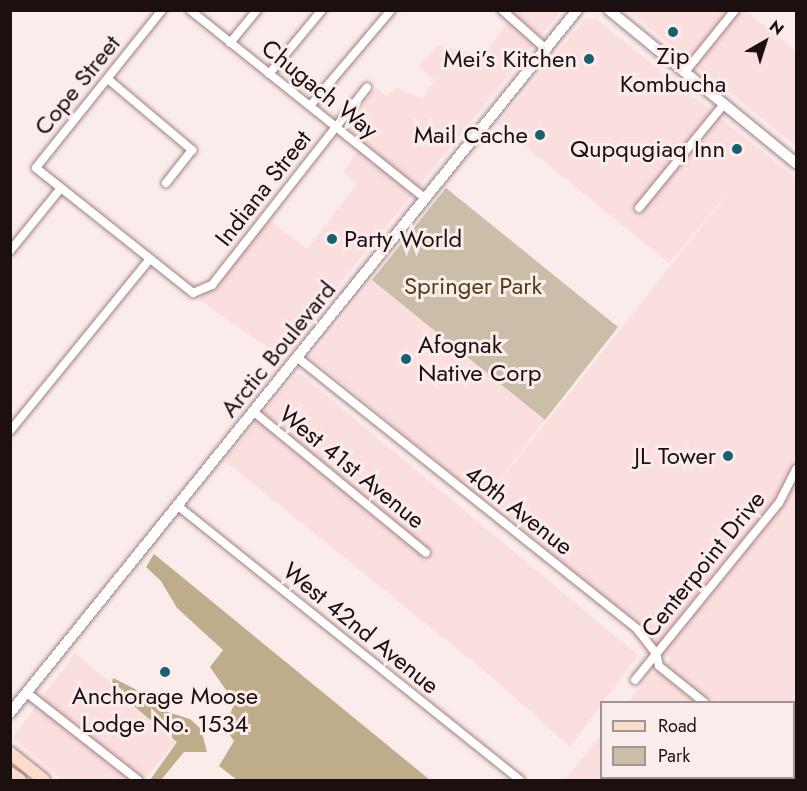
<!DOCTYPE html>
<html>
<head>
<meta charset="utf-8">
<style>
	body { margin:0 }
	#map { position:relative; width:807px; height:791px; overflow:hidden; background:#fbecec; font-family:Jost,sans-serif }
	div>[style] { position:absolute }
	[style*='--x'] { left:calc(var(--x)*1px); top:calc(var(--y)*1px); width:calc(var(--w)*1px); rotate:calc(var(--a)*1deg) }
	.built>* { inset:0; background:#fbdfdf }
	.green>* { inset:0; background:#cabea8 }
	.forest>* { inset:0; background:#beac8a }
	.roads { filter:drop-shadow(0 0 2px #a28181) drop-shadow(0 0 2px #a28181) }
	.minor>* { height:8px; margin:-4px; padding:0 4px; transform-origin:4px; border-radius:4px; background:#fff }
	.secondary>* { height:10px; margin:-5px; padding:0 5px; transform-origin:5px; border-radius:5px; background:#fff }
	.primary>* { height:12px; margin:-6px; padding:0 6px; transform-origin:6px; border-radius:6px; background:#fcdccb }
	.dots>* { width:16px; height:16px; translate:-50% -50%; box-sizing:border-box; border:3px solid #fbecec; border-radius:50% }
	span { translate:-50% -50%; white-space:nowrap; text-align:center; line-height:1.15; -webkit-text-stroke:6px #fbecec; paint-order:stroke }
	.poi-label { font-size:24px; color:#1b0f0f }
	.right { translate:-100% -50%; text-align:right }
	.left { translate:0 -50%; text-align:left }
	.street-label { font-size:24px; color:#1b0f0f }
	.park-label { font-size:24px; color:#533f14 }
	.frame { position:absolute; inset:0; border:12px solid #1b0f0f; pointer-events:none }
	.legend { position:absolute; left:600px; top:701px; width:195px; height:78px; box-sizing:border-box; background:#fbecec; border:2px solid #a19494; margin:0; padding:8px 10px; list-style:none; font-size:18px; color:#1b0f0f }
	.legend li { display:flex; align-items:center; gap:12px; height:30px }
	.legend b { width:30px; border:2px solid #a19494 }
	.north { position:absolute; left:735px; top:12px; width:60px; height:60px; -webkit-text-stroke:4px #fbecec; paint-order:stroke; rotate:39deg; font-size:16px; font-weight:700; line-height:24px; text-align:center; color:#1b0f0f }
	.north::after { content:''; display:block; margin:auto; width:21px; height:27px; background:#1b0f0f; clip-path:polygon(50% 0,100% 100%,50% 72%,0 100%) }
</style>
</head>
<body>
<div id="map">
	<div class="built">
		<i style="clip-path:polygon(509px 11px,561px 11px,280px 357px,200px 300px,265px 216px,307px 249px,357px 184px,343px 172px,364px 142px,343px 126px,377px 88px,386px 96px,397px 87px,422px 99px,435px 80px,418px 66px,438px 45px,482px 55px,514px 16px)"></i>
		<i style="clip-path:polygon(628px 11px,746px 11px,796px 51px,796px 146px)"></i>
		<i style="clip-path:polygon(586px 18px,596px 19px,796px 178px,796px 763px,794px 702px,628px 702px,647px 679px,671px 660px,487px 497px,733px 187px,669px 263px,498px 124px)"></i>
		<i style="clip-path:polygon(372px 280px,545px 420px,483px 500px,311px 357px)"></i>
		<i style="clip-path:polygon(301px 374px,638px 655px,570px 747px,493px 678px,225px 461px,294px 376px)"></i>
		<i style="clip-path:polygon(75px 653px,178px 739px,144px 780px,62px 780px,13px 737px)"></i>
		<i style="clip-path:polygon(601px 735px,602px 778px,763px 778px,565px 780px)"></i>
	</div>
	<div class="green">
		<i style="clip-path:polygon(446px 188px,618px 327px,545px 420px,372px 280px)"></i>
	</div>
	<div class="forest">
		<i style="clip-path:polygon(154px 554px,430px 780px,237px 780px,219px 766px,234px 741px,224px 727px,235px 703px,210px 667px,223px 650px,177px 608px,161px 581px,146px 567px)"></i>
		<i style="clip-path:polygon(113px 678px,143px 693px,158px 709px,190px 719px,201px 729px,207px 752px,184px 752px,161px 780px,150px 780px,177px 742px,123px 697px,124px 691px,112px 682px)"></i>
	</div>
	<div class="roads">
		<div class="minor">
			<i style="--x:162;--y:10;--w:202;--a:128.6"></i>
			<i style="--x:36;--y:168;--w:201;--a:38.5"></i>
			<i style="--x:193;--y:293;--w:21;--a:-23"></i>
			<i style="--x:212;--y:285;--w:251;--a:-51.9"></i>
			<i style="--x:190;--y:10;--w:302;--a:38.7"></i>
			<i style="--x:502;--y:10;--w:60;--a:41.6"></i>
			<i style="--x:230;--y:43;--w:43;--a:-50.7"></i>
			<i style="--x:685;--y:72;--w:80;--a:-51.1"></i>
			<i style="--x:269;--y:74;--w:83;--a:-50.4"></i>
			<i style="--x:109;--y:80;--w:109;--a:40.1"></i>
			<i style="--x:192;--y:150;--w:42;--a:128.2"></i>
			<i style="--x:310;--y:106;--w:126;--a:-49.8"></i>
			<i style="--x:639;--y:208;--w:134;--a:-50.7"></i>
			<i style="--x:10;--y:251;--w:81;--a:-51"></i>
			<i style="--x:298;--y:358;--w:434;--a:38.6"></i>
			<i style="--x:637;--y:629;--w:31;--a:52"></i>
			<i style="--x:656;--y:653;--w:13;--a:77"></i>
			<i style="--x:659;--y:666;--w:58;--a:38.7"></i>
			<i style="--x:254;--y:412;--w:222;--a:39.3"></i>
			<i style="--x:10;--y:431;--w:222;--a:-50.9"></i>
			<i style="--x:178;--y:506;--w:438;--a:38.7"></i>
			<i style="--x:635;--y:680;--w:228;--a:-50.9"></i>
			<i style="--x:779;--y:503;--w:38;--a:-63"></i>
			<i style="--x:27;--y:693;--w:141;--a:38.1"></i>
			<i style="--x:794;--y:775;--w:4;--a:56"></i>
			<i style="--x:772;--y:780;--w:4;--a:-34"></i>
		</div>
		<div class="secondary">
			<i style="--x:609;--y:10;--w:242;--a:39.3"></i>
			<i style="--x:10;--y:713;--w:903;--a:-51.11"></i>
		</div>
		<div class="primary">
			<i style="--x:10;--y:753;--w:43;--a:38.5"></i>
			<i style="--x:10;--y:773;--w:12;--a:35"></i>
		</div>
	</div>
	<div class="dots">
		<i style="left:673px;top:32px;background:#17616e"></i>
		<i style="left:589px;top:59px;background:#17616e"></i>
		<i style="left:540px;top:135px;background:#17616e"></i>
		<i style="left:737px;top:149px;background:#17616e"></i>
		<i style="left:332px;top:239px;background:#17616e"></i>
		<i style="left:406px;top:359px;background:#17616e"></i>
		<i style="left:728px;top:456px;background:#17616e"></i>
		<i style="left:165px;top:672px;background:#17616e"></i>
	</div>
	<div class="poi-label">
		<span style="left:673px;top:70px">Zip<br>Kombucha</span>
		<span class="right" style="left:577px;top:59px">Mei’s Kitchen</span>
		<span class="right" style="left:528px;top:135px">Mail Cache</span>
		<span class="right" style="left:725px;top:149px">Qupqugiaq Inn</span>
		<span class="left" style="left:344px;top:239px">Party World</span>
		<span class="left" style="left:418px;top:359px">Afognak<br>Native Corp</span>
		<span class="right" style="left:716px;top:456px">JL Tower</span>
		<span style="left:165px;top:710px">Anchorage Moose<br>Lodge No. 1534</span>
	</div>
	<div class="street-label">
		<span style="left:77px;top:85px;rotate:-51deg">Cope Street</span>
		<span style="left:320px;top:89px;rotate:39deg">Chugach Way</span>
		<span style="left:263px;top:188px;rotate:-52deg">Indiana Street</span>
		<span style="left:278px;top:349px;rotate:-51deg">Arctic Boulevard</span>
		<span style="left:352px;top:467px;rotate:39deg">West 41st Avenue</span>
		<span style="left:519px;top:510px;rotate:38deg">40th Avenue</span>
		<span style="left:703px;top:564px;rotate:-51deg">Centerpoint Drive</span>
		<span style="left:361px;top:628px;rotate:39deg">West 42nd Avenue</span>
	</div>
	<div class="park-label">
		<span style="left:473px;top:286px">Springer Park</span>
	</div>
	<div class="frame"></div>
	<ul class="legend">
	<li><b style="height:8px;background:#fcdccb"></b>Road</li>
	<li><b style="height:16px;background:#cabea8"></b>Park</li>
	</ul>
	<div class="north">N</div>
</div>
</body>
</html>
